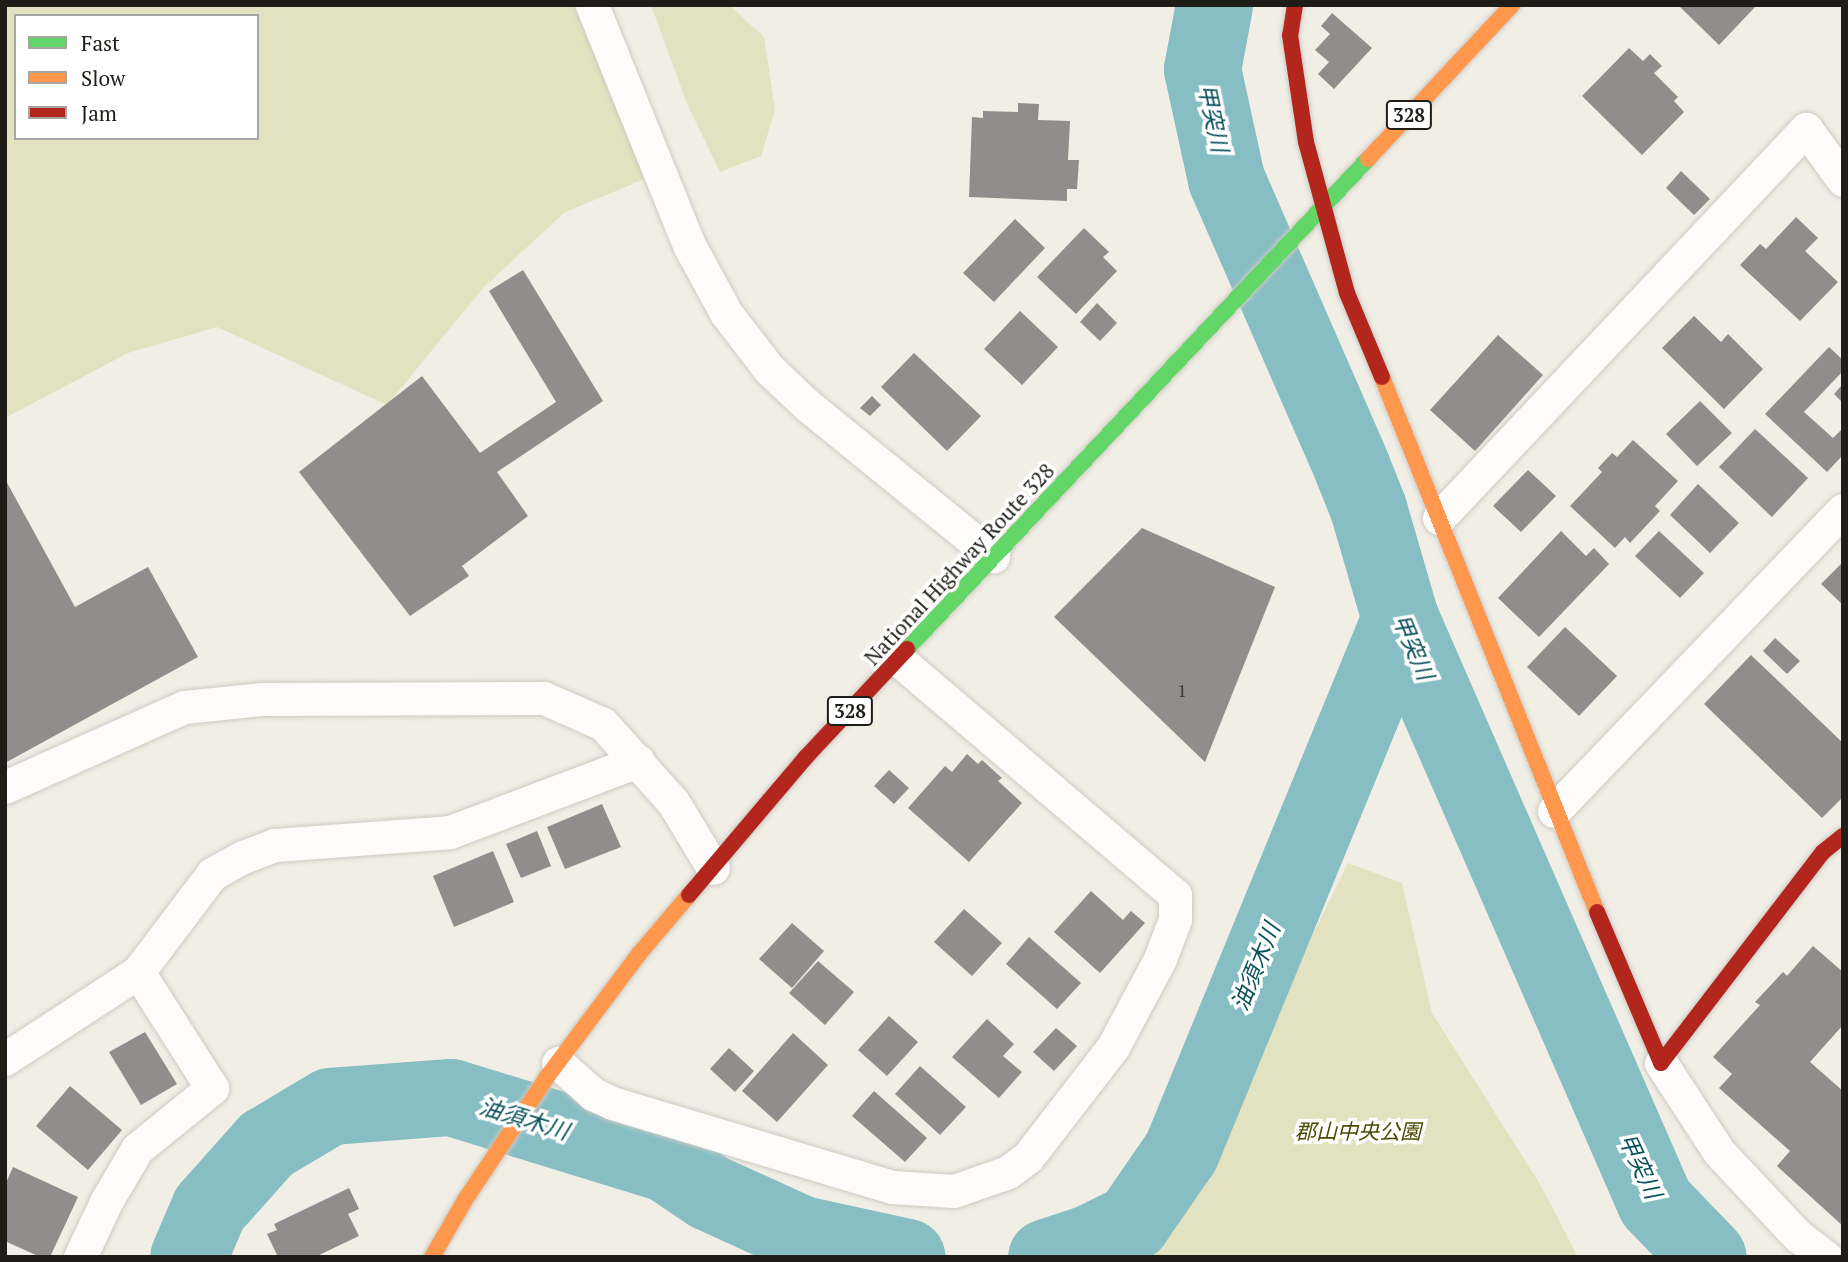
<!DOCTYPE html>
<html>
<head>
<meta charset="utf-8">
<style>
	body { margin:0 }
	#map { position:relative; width:1848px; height:1262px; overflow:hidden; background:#f1eee6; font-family:"PT Serif","Noto Sans JP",serif }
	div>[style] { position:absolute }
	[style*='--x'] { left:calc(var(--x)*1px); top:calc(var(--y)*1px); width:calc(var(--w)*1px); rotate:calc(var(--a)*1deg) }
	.green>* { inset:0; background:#e2e2c1 }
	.river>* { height:77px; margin:-38.5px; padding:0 38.5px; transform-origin:38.5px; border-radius:38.5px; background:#87bec4 }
	.building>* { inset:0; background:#908d8c }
	.roads { filter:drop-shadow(0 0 2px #cccac3) drop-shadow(0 0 2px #cccac3) }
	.street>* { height:33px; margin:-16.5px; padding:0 16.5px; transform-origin:16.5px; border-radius:16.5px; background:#fdfcfb }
	.fast>* { height:16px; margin:-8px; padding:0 8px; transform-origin:8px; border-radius:8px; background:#63d668 }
	.slow>* { height:16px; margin:-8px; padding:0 8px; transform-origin:8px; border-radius:8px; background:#ff974d }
	.jam>* { height:16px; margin:-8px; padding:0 8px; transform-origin:8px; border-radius:8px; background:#b3261e }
	span { translate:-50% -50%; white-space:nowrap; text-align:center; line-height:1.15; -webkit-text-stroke:7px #fff; paint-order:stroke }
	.number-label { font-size:18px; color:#3a3935 }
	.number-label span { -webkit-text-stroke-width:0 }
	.shield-label span { padding:2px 5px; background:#fff; border:2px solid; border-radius:5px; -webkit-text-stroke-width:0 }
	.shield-label { font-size:19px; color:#1e1d18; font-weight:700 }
	.street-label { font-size:21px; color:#1e1d18 }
	.park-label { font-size:21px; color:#4a4a00; font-style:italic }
	.water-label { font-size:23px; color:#0a525c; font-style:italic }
	.frame { position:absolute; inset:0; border:7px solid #1e1d18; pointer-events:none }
	.legend { position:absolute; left:14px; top:14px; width:245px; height:126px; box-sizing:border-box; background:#fff; border:2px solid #a5a5a3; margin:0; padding:9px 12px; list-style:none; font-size:21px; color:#1e1d18 }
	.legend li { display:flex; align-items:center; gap:14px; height:35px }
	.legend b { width:35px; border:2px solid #a5a5a3 }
</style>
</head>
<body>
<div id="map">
	<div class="green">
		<i style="clip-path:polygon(evenodd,5px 5px,573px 5px,651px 176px,564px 213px,484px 287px,387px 405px,217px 327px,128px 353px,5px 418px,5px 5px,16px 16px,257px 16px,257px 138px,16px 138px,16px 16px)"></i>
		<i style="clip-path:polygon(651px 5px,729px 5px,764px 37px,775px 110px,761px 156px,720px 172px,688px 106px)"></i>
		<i style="clip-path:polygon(1348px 863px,1402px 883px,1432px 1013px,1540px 1184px,1578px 1257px,1132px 1257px,1167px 1230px)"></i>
	</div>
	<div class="river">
		<i style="--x:1214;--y:5;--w:65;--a:100.6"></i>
		<i style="--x:1202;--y:69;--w:113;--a:77.7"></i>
		<i style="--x:1226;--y:179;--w:315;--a:66.4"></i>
		<i style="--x:1352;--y:468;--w:43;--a:68.2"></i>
		<i style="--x:1368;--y:508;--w:115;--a:73.8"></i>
		<i style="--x:1400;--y:618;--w:637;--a:66.41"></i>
		<i style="--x:1655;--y:1202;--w:76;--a:46.1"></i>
		<i style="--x:188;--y:1257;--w:53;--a:-66.8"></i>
		<i style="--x:209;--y:1208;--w:86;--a:-48.3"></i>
		<i style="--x:266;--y:1144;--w:74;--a:-30.7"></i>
		<i style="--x:330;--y:1106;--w:121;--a:-4.3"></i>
		<i style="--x:451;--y:1097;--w:225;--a:17.1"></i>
		<i style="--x:666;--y:1163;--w:52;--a:34"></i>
		<i style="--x:709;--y:1192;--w:101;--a:24.5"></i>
		<i style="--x:801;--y:1234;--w:108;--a:12.2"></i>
		<i style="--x:1046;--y:1257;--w:45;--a:-18"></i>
		<i style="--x:1089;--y:1243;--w:48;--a:-26"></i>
		<i style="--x:1132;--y:1222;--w:86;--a:-55.4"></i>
		<i style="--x:1181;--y:1151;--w:576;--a:-67.66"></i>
	</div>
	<div class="building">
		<i style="clip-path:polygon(1678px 5px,1757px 5px,1719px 45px)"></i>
		<i style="clip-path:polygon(1332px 13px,1372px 48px,1334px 89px,1318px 74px,1329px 62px,1315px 50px,1330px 34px,1321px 26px)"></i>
		<i style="clip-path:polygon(1629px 48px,1643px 61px,1650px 54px,1662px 66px,1654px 73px,1678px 97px,1674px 101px,1684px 112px,1642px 155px,1582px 96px)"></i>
		<i style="clip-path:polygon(1018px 103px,1039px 104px,1038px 120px,1070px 121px,1068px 160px,1079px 160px,1077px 189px,1067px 189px,1067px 201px,969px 197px,972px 117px,983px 118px,983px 111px,1018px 112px)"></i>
		<i style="clip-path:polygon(1681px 171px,1710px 199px,1694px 215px,1666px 188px)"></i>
		<i style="clip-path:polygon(1796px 217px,1818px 238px,1805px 251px,1838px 282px,1800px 321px,1740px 265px,1760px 244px,1766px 249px)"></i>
		<i style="clip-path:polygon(1015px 219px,1045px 248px,994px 302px,963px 273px)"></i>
		<i style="clip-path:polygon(1084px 228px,1109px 252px,1103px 257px,1117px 271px,1076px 314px,1037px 277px)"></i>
		<i style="clip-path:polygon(523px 270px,603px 401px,497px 472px,528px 516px,462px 566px,469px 576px,410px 616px,299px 472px,422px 376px,480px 453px,556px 402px,489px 291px)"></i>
		<i style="clip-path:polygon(1097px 303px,1117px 323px,1100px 341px,1080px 322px)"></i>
		<i style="clip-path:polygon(1020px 311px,1058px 347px,1022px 385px,984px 349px)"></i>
		<i style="clip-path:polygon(1694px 316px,1721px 342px,1728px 334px,1763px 369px,1724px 409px,1662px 348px)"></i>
		<i style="clip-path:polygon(1498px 335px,1543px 375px,1475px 451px,1430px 410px)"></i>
		<i style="clip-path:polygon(1829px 347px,1843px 360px,1843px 371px,1804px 412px,1833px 438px,1843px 428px,1843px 455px,1827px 472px,1765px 414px)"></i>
		<i style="clip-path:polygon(914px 353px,981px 416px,947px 451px,881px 387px)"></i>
		<i style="clip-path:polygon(1843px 384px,1843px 403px,1834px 394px)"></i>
		<i style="clip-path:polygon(872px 396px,881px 405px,870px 416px,860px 408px)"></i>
		<i style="clip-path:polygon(1700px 401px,1732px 433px,1697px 466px,1666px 434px)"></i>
		<i style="clip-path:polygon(1755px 429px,1808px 478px,1772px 517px,1719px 467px)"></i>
		<i style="clip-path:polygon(1633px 440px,1678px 481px,1655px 506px,1660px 511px,1630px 543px,1625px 537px,1615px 548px,1570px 506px,1602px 472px,1598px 468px,1612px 453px,1617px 457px)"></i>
		<i style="clip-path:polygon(1528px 470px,1556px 496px,1521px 532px,1493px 506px)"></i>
		<i style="clip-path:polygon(5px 479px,75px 607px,148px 567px,198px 657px,5px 763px)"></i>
		<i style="clip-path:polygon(1698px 484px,1739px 523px,1710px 553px,1670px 515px)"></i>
		<i style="clip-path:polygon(1142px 528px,1275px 587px,1205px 762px,1054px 617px)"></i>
		<i style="clip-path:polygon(1561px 531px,1586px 556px,1594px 548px,1609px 564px,1539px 637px,1498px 598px)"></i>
		<i style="clip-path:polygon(1659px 531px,1704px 573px,1680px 598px,1635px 556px)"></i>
		<i style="clip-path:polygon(1843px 562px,1843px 605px,1821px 584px)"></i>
		<i style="clip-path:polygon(1565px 627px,1617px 676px,1579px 716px,1527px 667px)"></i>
		<i style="clip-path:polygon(1775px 638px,1800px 661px,1787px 674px,1763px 651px)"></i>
		<i style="clip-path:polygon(1751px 655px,1843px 743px,1843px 797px,1822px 818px,1704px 704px)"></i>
		<i style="clip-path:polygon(967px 754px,978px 764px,982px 760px,1002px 778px,998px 781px,1022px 803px,969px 862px,908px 808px,945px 766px,952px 772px)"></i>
		<i style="clip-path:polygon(889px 770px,909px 788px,894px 804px,874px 786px)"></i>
		<i style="clip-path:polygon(602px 804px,621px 847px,565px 869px,547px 827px)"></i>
		<i style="clip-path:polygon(537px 831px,551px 866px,521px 878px,506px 844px)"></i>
		<i style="clip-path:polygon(493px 851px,514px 902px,454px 927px,433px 876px)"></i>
		<i style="clip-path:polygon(1091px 891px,1123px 920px,1131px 911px,1145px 923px,1100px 973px,1054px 932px)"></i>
		<i style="clip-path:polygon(964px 909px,1002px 943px,972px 976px,934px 942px)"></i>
		<i style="clip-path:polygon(792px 923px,824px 951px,792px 988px,759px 959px)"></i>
		<i style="clip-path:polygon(1029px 937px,1081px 983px,1057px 1009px,1006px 964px)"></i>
		<i style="clip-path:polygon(1813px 946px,1843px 972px,1843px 1025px,1810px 1062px,1843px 1091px,1843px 1226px,1777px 1166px,1790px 1151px,1719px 1088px,1732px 1074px,1713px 1057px,1760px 1005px,1755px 1002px,1783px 972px,1787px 976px)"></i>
		<i style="clip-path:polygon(818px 961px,854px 992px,825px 1025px,789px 993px)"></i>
		<i style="clip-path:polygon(889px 1016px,918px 1042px,887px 1076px,858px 1050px)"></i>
		<i style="clip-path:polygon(987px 1019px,1014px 1044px,1003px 1056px,1022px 1072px,999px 1098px,952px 1057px)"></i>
		<i style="clip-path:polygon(1056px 1028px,1077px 1046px,1054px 1071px,1033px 1052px)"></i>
		<i style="clip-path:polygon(145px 1032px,177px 1084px,141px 1105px,109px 1052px)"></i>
		<i style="clip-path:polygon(793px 1033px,828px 1065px,777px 1122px,742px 1091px)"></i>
		<i style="clip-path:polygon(729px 1048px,754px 1071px,735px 1092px,710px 1069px)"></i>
		<i style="clip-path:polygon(920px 1066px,966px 1107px,940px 1135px,895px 1094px)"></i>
		<i style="clip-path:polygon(70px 1086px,122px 1130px,88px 1170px,36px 1126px)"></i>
		<i style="clip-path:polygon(874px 1091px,927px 1138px,905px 1162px,852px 1116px)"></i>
		<i style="clip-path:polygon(13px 1167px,78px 1197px,50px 1257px,40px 1257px,5px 1241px,5px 1185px)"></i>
		<i style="clip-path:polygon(349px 1188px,359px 1209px,348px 1214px,359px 1236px,315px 1257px,278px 1257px,267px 1234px,277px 1230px,274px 1224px)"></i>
	</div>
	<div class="roads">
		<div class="street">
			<i style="--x:592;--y:5;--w:259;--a:68"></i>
			<i style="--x:689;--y:245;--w:77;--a:61.4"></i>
			<i style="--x:726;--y:313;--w:71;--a:52.5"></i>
			<i style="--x:769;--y:369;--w:52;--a:43.5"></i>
			<i style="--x:807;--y:405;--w:240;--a:39.1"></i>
			<i style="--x:1439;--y:518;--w:535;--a:-46.67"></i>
			<i style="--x:1806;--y:129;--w:63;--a:54"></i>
			<i style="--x:5;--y:787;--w:196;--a:-24.1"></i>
			<i style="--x:184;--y:707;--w:77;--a:-5.9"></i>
			<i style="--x:261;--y:699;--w:283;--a:-0.2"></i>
			<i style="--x:544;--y:698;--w:64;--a:23.8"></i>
			<i style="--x:603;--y:724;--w:105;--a:48.1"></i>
			<i style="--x:673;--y:802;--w:77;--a:58.8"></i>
			<i style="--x:1554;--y:811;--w:417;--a:-46.2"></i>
			<i style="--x:5;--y:1059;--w:159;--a:-33.2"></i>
			<i style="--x:138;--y:972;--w:123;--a:-52.9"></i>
			<i style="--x:212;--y:874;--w:35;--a:-29"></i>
			<i style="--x:243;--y:857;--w:34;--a:-21"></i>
			<i style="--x:275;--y:845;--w:175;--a:-4.2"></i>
			<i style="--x:450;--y:832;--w:201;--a:-20.7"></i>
			<i style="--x:558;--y:1063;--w:47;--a:41.5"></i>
			<i style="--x:593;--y:1094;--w:21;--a:25"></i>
			<i style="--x:612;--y:1103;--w:292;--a:16.7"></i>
			<i style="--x:892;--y:1187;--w:62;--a:3.7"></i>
			<i style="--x:954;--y:1191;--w:57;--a:-19.4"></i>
			<i style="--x:1008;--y:1172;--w:25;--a:-37"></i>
			<i style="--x:1028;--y:1157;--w:139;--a:-52.3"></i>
			<i style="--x:1113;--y:1047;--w:100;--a:-61.9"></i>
			<i style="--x:1160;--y:959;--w:43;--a:-69.4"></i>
			<i style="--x:1175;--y:919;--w:24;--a:-90"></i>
			<i style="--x:1175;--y:895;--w:364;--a:-139.6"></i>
			<i style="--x:1661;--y:1063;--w:106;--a:56.9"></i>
			<i style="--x:1719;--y:1152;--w:115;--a:46.8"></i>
			<i style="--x:1798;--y:1236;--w:35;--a:37"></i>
			<i style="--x:80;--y:1257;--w:63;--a:-64.7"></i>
			<i style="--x:107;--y:1200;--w:59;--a:-59.5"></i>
			<i style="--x:137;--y:1149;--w:97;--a:-39.1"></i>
			<i style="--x:212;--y:1088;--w:138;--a:-122.5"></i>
		</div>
		<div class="fast">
			<i style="--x:907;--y:649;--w:673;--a:-46.75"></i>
		</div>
		<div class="slow">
			<i style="--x:1368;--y:159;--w:211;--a:-46.9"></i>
			<i style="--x:1382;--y:377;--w:577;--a:68.11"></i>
			<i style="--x:432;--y:1257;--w:66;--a:-59.9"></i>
			<i style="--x:465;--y:1200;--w:148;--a:-56.3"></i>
			<i style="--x:547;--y:1077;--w:154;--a:-53.2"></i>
			<i style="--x:639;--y:954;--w:77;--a:-49.7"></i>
		</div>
		<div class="jam">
			<i style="--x:1295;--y:5;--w:30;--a:99"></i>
			<i style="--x:1290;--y:35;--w:108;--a:81.5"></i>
			<i style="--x:1306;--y:142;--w:156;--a:74.8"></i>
			<i style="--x:1347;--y:293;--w:91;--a:67.4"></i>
			<i style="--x:689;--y:895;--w:181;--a:-49.7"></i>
			<i style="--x:806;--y:757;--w:148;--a:-46.9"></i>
			<i style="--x:1597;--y:912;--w:164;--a:67"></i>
			<i style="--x:1661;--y:1063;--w:266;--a:-52.5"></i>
			<i style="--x:1823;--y:852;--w:26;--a:-39"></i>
		</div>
	</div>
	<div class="number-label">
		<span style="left:1182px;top:690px">1</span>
	</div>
	<div class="shield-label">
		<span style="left:1409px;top:115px">328</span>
		<span style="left:850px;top:711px">328</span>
	</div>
	<div class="street-label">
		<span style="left:959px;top:564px;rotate:-47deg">National Highway Route 328</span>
	</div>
	<div class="park-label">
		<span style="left:1358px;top:1131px">郡山中央公園</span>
	</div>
	<div class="water-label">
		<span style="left:1213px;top:118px;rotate:78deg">甲突川</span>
		<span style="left:1413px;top:647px;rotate:67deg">甲突川</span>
		<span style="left:1256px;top:967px;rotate:-68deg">油須木川</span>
		<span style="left:524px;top:1119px;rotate:17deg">油須木川</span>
		<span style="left:1640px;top:1166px;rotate:65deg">甲突川</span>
	</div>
	<div class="frame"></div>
	<ul class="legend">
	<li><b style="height:9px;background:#63d668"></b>Fast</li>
	<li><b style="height:9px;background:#ff974d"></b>Slow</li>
	<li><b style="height:9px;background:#b3261e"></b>Jam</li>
	</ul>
</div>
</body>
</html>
